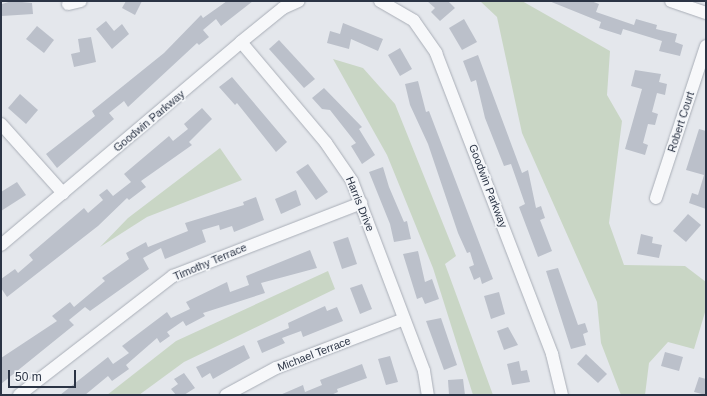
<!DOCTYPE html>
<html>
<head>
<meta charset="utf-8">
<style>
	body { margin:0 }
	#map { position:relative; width:707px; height:396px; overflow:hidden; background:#e4e7ec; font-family:Helvetica,sans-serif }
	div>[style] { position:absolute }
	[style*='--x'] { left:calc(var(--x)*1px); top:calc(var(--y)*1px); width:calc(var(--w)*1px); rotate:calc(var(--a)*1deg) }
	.green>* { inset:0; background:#c9d6c5 }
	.building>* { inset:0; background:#bbc0ca }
	.roads { filter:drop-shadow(0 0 1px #a9aeb7) drop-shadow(0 0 1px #a9aeb7) }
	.minor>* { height:12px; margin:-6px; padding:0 6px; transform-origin:6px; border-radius:6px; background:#f7f8fa }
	span { translate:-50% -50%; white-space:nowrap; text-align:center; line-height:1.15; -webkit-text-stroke:3.5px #f4f6f9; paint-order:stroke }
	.street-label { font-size:11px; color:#2b3445 }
	.frame { position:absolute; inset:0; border:2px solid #2b3445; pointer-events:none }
	.scale { position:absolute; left:8px; top:370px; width:68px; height:18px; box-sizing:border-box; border:2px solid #2b3445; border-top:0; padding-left:5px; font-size:12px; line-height:14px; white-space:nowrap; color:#2b3445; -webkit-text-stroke:3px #f4f6f9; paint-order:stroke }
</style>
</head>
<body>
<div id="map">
	<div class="green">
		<i style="clip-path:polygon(480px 1px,522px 1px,610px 51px,607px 95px,622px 121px,609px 223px,624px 265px,685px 266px,706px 282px,706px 309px,694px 349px,668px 342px,649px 363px,645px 395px,621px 395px,601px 343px,597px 302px,522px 133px,497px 17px)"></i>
		<i style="clip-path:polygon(333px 59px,363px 68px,395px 104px,456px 256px,445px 264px,493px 395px,473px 395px,433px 268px,387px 155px)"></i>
		<i style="clip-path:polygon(220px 148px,242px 180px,147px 217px,100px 247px,128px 218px)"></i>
		<i style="clip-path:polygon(328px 271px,335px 289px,184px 362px,139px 395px,107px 395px,176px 341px)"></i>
	</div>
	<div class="building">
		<i style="clip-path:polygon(12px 1px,32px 3px,33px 14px,2px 16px,2px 4px)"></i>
		<i style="clip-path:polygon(126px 1px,142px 1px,135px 15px,122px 8px)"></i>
		<i style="clip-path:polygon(227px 1px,253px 1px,221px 26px,216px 19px,203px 30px,209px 37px,199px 45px,197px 43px,128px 107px,124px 101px,109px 113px,114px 119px,57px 168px,46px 154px,95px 116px,92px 111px,164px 53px,201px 15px,203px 18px)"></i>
		<i style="clip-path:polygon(427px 1px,448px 1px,455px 8px,440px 21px,431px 12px,435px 8px)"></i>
		<i style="clip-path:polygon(549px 1px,591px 1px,599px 4px,596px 12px,634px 25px,636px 19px,657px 25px,656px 29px,677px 34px,675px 42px,683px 45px,680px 56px,659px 51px,662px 41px,623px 29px,621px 35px,599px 28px,601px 22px)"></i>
		<i style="clip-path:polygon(464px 19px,477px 42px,462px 50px,449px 28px)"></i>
		<i style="clip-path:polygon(106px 21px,114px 31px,122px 24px,129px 34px,112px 49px,96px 29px)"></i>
		<i style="clip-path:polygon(343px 23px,383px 39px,378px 51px,351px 39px,349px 49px,327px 43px,330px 31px,340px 34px)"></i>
		<i style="clip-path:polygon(37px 26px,54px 40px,44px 53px,26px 39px)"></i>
		<i style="clip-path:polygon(91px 37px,96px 62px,74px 67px,71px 54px,80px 52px,78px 39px)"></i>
		<i style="clip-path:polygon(279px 40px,315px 79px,304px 88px,269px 49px)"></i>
		<i style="clip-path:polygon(400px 48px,412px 69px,400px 76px,388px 55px)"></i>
		<i style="clip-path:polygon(478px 55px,522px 173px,528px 170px,536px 208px,541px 206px,545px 218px,540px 220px,552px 251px,538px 257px,519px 207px,525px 204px,511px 164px,504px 166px,485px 118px,476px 80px,471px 82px,463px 61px)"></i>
		<i style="clip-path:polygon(635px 70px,661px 74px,659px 82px,667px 84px,665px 95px,657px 93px,652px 112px,658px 114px,655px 125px,648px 124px,643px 143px,648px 145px,645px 155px,625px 149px,642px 89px,631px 86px)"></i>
		<i style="clip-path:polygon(232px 77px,287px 142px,276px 152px,237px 103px,235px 105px,219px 87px)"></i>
		<i style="clip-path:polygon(418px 81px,426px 112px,429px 111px,493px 279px,482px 284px,480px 277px,474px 280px,469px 267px,474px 265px,470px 252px,467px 253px,458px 233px,428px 144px,410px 105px,405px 84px)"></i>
		<i style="clip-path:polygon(324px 88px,362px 127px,359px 129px,375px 155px,362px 164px,351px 146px,356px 143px,330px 110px,322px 109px,312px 98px)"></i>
		<i style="clip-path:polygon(20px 94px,38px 110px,26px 124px,8px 108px)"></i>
		<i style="clip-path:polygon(202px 108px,212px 119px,189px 142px,192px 145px,141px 181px,146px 187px,129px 200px,127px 198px,98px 226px,7px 297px,1px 288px,1px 279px,15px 269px,18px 273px,33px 260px,29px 255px,84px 208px,88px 213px,103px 200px,99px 195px,107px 189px,113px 196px,131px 182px,124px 174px,169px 136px,173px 141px,188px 129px,184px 124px)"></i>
		<i style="clip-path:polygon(699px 129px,706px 131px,706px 209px,689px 203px,692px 193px,698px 195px,704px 175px,686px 170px)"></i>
		<i style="clip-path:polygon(308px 164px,328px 192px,316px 200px,296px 172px)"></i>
		<i style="clip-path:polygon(383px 167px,389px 187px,404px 222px,407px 221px,411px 239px,394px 242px,390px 224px,369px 172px)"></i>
		<i style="clip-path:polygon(17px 182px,26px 195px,1px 211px,1px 192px)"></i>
		<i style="clip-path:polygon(296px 190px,301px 205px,281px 214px,275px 199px)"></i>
		<i style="clip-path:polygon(256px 197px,264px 220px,234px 232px,232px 226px,220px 230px,219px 225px,202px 230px,206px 242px,165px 259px,161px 248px,143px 258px,149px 269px,90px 311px,85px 307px,69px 320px,74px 325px,1px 384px,1px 358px,57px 321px,52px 316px,70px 302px,74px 307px,105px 281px,102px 278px,129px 259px,126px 253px,146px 242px,148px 247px,188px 231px,185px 223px,244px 205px,243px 202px)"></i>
		<i style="clip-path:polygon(688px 214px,701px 225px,686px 242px,673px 231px)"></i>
		<i style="clip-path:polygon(641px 234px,653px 237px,652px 243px,662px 245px,659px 258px,637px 254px)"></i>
		<i style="clip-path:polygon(348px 237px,357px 264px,342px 269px,333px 242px)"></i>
		<i style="clip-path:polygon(310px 250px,317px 268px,261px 283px,265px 293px,203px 313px,205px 316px,186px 326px,183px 321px,167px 332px,170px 336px,160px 343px,157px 338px,126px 365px,129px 369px,112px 381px,108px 376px,85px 395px,60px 395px,108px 357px,113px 364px,129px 353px,122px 346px,167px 312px,171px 318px,190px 309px,186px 302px,227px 282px,230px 292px,249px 285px,246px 276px)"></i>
		<i style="clip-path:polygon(418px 251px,425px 282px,432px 279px,439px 299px,425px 304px,422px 297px,417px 299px,403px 254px)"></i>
		<i style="clip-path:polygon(558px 268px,578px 325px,585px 323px,588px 332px,583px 334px,586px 345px,571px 349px,546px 271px)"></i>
		<i style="clip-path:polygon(362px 284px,372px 309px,360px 314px,350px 288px)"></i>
		<i style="clip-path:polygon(499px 292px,505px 314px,491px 319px,484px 296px)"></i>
		<i style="clip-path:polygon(325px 306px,327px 311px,337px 307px,343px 321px,303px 337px,301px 331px,282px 338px,285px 343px,262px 353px,257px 341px,289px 328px,288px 323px)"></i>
		<i style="clip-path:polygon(441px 318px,457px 365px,444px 370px,426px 321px)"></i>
		<i style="clip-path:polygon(508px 327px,518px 345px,504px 350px,497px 331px)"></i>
		<i style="clip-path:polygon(244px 345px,250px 358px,213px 379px,210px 373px,202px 378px,196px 367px)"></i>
		<i style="clip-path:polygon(665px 352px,683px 357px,679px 371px,661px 366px)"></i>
		<i style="clip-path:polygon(586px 354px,607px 374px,598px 383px,577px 364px)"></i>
		<i style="clip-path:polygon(390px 356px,398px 382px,386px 385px,378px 359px)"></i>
		<i style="clip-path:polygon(519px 361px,521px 371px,527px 370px,530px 382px,512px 385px,507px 364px)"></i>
		<i style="clip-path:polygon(362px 364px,367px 378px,337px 389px,338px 392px,331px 395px,280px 395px,303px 385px,305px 392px,322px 385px,320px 380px)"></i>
		<i style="clip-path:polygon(184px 373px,195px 388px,184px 395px,176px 395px,171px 389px,178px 384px,174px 379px)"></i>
		<i style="clip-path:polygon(699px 377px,706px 379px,706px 395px,694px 392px)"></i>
		<i style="clip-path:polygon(463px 379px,465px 395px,449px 395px,448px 380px)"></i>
	</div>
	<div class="roads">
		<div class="minor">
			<i style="--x:380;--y:1;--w:39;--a:30"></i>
			<i style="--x:414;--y:21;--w:39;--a:55"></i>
			<i style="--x:436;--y:53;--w:323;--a:68.9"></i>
			<i style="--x:552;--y:354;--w:42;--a:76.3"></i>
			<i style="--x:671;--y:1;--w:37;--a:19"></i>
			<i style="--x:68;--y:4;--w:13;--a:-13"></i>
			<i style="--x:241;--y:42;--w:132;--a:49.9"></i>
			<i style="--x:326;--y:143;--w:46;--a:55.6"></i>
			<i style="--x:352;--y:181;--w:203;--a:69.2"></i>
			<i style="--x:424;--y:371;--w:24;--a:81"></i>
			<i style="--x:1;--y:124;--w:93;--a:48.1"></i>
			<i style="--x:656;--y:198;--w:160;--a:-71.8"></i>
			<i style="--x:1;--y:245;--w:314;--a:-40.2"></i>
			<i style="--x:241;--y:42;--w:54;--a:-39"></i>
			<i style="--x:283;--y:8;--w:17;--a:-24"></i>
			<i style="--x:19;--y:395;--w:195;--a:-37.7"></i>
			<i style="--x:173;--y:276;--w:202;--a:-21.2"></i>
			<i style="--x:226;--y:395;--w:57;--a:-28.4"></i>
			<i style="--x:276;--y:368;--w:137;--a:-20.9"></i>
		</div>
	</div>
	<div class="street-label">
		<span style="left:149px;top:121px;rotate:-40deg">Goodwin Parkway</span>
		<span style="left:681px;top:122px;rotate:-72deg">Robert Court</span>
		<span style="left:488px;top:186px;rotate:69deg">Goodwin Parkway</span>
		<span style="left:360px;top:204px;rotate:68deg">Harris Drive</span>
		<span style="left:210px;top:262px;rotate:-23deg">Timothy Terrace</span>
		<span style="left:314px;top:354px;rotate:-21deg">Michael Terrace</span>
	</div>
	<div class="frame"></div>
	<div class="scale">50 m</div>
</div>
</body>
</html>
